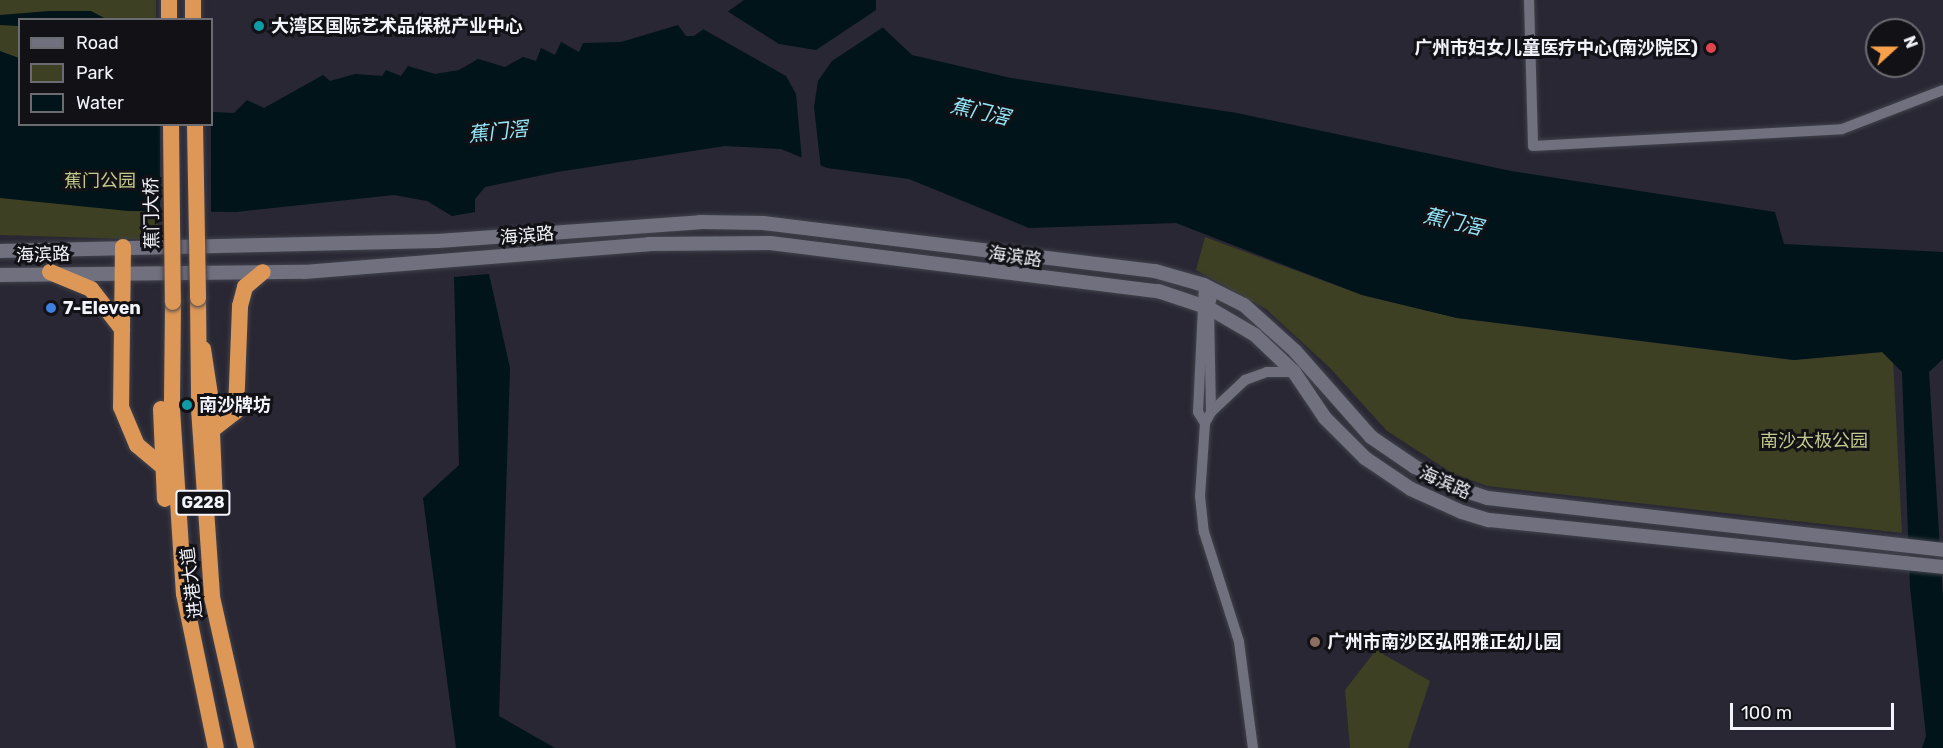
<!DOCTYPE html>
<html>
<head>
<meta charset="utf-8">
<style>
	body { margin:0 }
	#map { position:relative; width:1943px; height:748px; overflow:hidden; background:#282733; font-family:Rubik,"Noto Sans SC",sans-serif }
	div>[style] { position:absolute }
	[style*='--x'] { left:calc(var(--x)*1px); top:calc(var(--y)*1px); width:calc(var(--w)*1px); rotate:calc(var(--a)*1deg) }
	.green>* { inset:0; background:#3d4023 }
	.water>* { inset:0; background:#001419 }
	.pier>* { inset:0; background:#282733 }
	.roads { filter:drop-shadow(0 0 2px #42424c) drop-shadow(0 0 2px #42424c) }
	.minor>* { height:10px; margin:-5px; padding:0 5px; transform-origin:5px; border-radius:5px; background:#70707f }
	.tertiary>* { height:14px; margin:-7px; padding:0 7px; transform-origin:7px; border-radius:7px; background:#70707f }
	.trunk>* { height:16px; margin:-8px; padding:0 8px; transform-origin:8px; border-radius:8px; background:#dd9857 }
	.bridges { filter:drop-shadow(0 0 2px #42424c) drop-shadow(0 0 2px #42424c) }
	.trunk-bridge>* { height:16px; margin:-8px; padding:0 8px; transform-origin:8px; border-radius:8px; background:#dd9857 }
	.dots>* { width:16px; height:16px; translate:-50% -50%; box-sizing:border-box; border:3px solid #111116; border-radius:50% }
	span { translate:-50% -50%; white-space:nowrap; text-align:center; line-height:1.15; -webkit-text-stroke:6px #111116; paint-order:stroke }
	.shield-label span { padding:2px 4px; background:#111116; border:2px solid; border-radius:4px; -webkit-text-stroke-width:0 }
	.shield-label { font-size:16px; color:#f3f3fb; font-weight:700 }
	.poi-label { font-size:18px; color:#f3f3fb; font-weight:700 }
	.left { translate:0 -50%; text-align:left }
	.right { translate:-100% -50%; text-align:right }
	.park-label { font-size:18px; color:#c3ca8b }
	.street-label { font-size:18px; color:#f3f3fb }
	.water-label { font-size:20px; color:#96e9fa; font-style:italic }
	.legend { position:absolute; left:18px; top:18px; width:195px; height:108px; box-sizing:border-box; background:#111116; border:2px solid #6b6b72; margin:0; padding:8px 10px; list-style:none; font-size:18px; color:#f3f3fb }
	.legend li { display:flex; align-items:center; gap:12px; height:30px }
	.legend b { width:30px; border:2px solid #6b6b72 }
	.north { position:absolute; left:1865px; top:18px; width:60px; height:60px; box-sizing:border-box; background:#111116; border:2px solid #6b6b72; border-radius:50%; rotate:69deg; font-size:16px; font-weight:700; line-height:24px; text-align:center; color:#f3f3fb }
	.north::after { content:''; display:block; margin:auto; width:21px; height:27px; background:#f8a04b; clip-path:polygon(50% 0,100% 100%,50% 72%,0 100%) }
	.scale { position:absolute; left:1730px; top:703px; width:164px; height:27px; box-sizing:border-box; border:3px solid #f3f3fb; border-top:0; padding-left:8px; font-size:18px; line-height:21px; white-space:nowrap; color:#f3f3fb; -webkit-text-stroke:4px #111116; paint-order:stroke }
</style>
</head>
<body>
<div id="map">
	<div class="green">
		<i style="clip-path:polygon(0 0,156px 0,156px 19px,20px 20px,20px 124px,157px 125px,158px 240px,0 235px)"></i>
		<i style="clip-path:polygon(1205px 237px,1362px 295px,1457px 318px,1793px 360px,1883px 352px,1893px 359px,1902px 533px,1487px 486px,1452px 473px,1387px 431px,1330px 368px,1266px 309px,1196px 270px)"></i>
		<i style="clip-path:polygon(1376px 650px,1430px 681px,1408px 748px,1350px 748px,1345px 690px)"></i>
	</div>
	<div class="water">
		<i style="clip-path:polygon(744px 0,876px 0,876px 21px,912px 55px,1011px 78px,1237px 113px,1511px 171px,1775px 212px,1784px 244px,1943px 252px,1943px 359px,1929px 372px,1943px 598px,1943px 748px,1922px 748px,1926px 736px,1910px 587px,1902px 372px,1882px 352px,1794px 360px,1457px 318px,1362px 295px,1176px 223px,1029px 228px,909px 179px,827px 168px,781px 149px,725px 146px,557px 172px,485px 187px,475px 199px,475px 212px,452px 216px,427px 201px,394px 195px,236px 212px,128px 211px,0 198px,0 51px,19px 58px,20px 124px,212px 124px,212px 112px,234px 113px,247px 100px,264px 108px,323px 75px,330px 81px,355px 74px,382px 76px,386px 70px,401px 76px,408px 66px,435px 74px,459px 70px,478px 59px,505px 67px,523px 57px,536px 61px,541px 48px,555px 55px,561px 42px,579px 52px,583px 43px,621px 42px,678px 25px,686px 36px,694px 36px)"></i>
		<i style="clip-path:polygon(49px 11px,91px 11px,106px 19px,20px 20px,19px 26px,0 25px,0 15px)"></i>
		<i style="clip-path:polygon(489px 274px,510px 368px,499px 716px,555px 748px,456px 748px,423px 498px,459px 465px,454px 277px)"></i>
	</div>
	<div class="pier">
		<i style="clip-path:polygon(879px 8px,885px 26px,832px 61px,818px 81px,814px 107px,821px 169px,802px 161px,796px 94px,786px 76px,701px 28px,727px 11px,779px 44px,816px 50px)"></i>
		<i style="clip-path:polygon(160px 125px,211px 125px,211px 215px,160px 215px)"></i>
	</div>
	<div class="roads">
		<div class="minor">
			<i style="--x:1529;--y:0;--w:146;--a:88.4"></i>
			<i style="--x:1533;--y:146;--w:309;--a:-3.1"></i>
			<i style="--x:1842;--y:129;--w:108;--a:-21.1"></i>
			<i style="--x:1204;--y:285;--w:127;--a:92.7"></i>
			<i style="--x:1198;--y:412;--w:13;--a:58"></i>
			<i style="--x:1205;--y:423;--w:13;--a:-61"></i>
			<i style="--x:1211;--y:412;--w:104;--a:-91.1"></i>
			<i style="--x:1209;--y:308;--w:20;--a:-75"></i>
			<i style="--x:1211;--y:412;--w:47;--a:-43.3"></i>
			<i style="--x:1245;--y:380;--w:23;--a:-20"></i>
			<i style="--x:1267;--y:372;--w:27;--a:0"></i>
			<i style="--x:1205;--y:423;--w:73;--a:93.9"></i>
			<i style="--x:1200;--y:496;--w:36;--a:84"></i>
			<i style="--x:1204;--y:532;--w:115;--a:72.3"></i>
			<i style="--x:1239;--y:642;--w:107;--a:82.5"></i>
		</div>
		<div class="tertiary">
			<i style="--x:0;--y:251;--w:438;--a:-1.3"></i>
			<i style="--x:438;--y:241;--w:263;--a:-4.1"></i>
			<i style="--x:700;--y:222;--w:63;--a:0.9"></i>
			<i style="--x:763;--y:223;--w:395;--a:7"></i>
			<i style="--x:1155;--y:271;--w:51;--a:15.9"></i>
			<i style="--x:1204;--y:285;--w:45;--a:26.6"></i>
			<i style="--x:1244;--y:305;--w:69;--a:42"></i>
			<i style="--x:1295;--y:351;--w:115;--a:48.5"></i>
			<i style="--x:1371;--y:437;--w:53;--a:34.3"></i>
			<i style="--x:1415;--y:467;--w:53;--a:25.6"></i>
			<i style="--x:1463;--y:490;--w:26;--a:18"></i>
			<i style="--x:1488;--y:498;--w:458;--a:6.5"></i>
			<i style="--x:0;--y:275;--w:304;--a:-0.6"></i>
			<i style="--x:304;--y:272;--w:346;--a:-4.6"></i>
			<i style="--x:649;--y:244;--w:121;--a:-0.5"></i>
			<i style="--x:770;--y:243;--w:391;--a:7.1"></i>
			<i style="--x:1158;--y:291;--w:54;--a:18.4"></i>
			<i style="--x:1209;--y:308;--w:53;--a:30.4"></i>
			<i style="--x:1255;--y:335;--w:54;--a:43.5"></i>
			<i style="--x:1294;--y:372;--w:55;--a:56"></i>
			<i style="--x:1325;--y:418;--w:57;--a:45"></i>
			<i style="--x:1365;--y:458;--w:55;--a:34"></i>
			<i style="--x:1411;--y:489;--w:56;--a:24.3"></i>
			<i style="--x:1462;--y:512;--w:28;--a:17"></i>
			<i style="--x:1489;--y:520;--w:456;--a:5.9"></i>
		</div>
		<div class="trunk">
			<i style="--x:169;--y:0;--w:20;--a:90"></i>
			<i style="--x:193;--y:0;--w:20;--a:90"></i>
			<i style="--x:123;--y:247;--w:160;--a:90.7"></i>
			<i style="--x:121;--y:407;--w:41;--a:67.2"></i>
			<i style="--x:137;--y:445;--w:30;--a:40"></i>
			<i style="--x:50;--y:272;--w:44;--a:22.5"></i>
			<i style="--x:91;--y:289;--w:51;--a:52.2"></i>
			<i style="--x:198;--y:298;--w:103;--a:89.4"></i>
			<i style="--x:203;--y:349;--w:53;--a:81.3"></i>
			<i style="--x:172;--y:401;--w:99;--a:-89.4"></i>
			<i style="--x:161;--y:409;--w:90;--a:87.5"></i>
			<i style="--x:172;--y:409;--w:185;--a:86.3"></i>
			<i style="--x:184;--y:594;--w:157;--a:78.3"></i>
			<i style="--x:199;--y:409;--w:188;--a:86"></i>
			<i style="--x:212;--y:597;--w:155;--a:77.3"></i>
			<i style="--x:211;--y:409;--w:95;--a:87.6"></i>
			<i style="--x:212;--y:430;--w:31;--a:-38"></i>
			<i style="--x:236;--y:411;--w:105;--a:-87.8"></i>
			<i style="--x:240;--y:306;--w:20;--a:-75"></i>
			<i style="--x:245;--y:287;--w:23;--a:-40"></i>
		</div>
	</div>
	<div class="bridges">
		<div class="trunk-bridge">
			<i style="--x:171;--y:124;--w:178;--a:89.4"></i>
			<i style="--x:195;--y:124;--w:174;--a:89"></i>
		</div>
	</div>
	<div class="dots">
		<i style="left:259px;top:26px;background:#0f9aa8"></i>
		<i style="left:1711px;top:48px;background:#e0444e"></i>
		<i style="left:51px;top:308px;background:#3f7fe0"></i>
		<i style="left:187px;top:405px;background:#0f9aa8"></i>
		<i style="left:1315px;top:642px;background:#8d6e63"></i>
	</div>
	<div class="shield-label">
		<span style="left:203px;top:503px">G228</span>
	</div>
	<div class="poi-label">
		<span class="left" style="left:271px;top:26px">大湾区国际艺术品保税产业中心</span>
		<span class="right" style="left:1698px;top:48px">广州市妇女儿童医疗中心(南沙院区)</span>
		<span class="left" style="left:63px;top:308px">7-Eleven</span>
		<span class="left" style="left:199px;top:405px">南沙牌坊</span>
		<span class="left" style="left:1327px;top:642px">广州市南沙区弘阳雅正幼儿园</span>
	</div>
	<div class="park-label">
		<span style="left:100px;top:181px">蕉门公园</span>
		<span style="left:1814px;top:441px">南沙太极公园</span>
	</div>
	<div class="street-label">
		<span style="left:152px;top:213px;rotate:-91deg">蕉门大桥</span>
		<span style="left:527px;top:236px;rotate:-5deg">海滨路</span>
		<span style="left:43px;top:255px;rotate:-2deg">海滨路</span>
		<span style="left:1015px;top:257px;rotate:8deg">海滨路</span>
		<span style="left:1445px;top:483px;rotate:24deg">海滨路</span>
		<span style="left:192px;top:583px;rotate:-97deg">进港大道</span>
	</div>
	<div class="water-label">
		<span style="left:980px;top:112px;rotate:13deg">蕉门滘</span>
		<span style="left:498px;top:132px;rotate:-6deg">蕉门滘</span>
		<span style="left:1453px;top:222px;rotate:13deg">蕉门滘</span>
	</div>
	<ul class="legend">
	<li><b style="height:8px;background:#70707f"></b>Road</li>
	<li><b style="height:16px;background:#3d4023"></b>Park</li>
	<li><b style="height:16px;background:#001419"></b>Water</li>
	</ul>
	<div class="north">N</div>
	<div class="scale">100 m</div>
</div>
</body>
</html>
